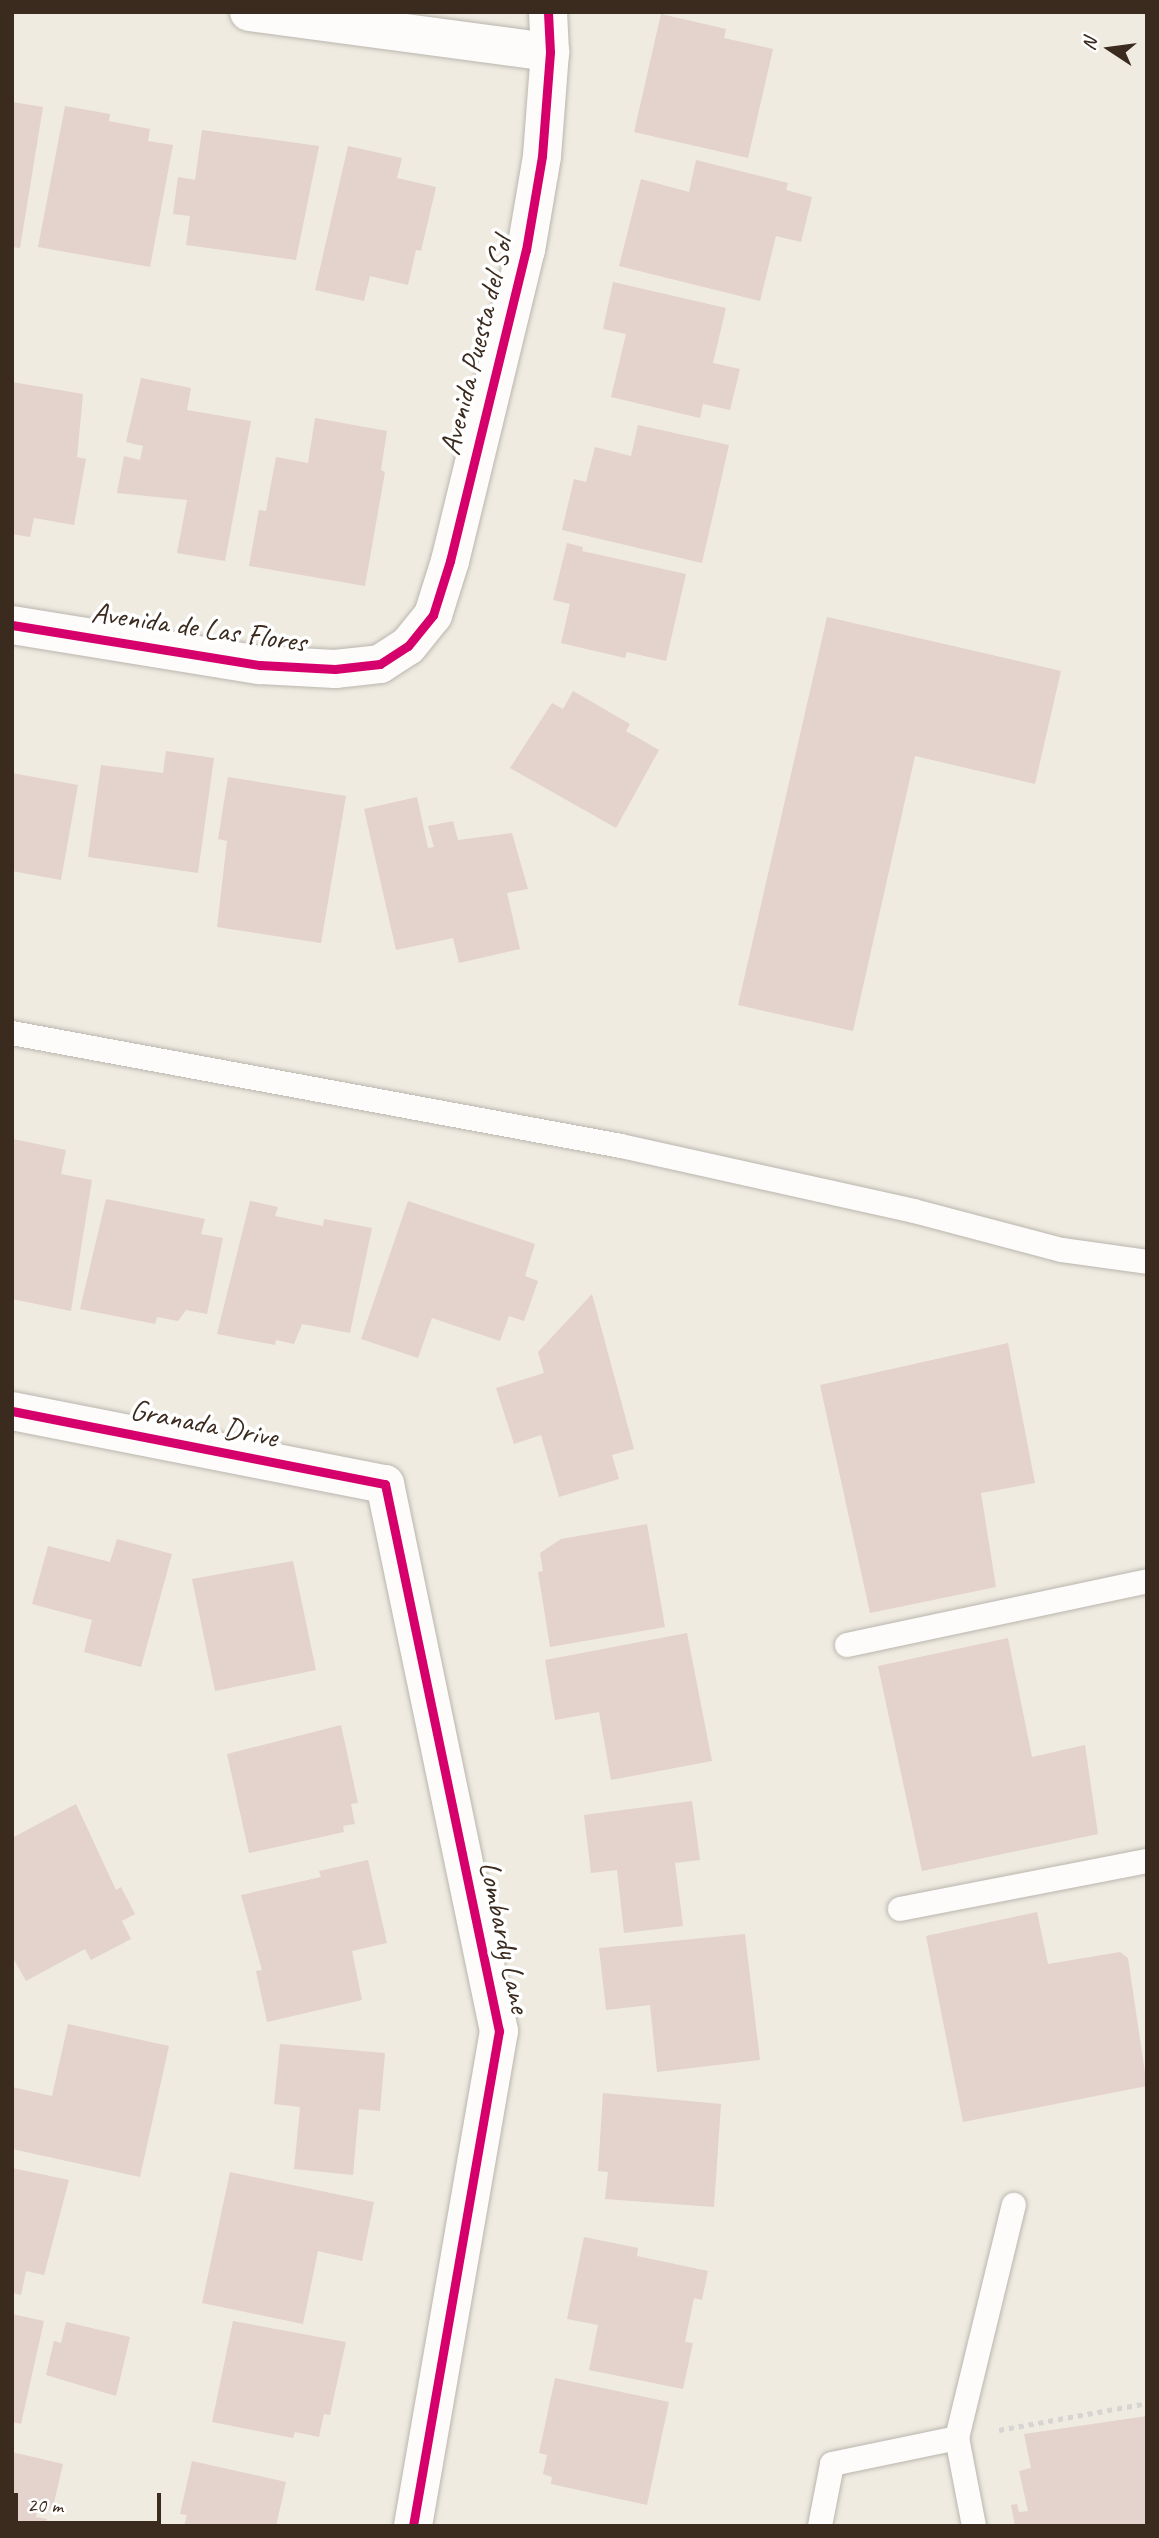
<!DOCTYPE html>
<html>
<head>
<meta charset="utf-8">
<style>
	body { margin:0 }
	#map { position:relative; width:1159px; height:2538px; overflow:hidden; background:#efebe1; font-family:Caveat,sans-serif }
	div>[style] { position:absolute }
	[style*='--x'] { left:calc(var(--x)*1px); top:calc(var(--y)*1px); width:calc(var(--w)*1px); rotate:calc(var(--a)*1deg) }
	.building>* { inset:0; background:#e4d2cd }
	.path>* { height:4.5px; margin-top:-2.25px; transform-origin:0; background:repeating-linear-gradient(90deg,#d6d5d2 0 5px,transparent 0 10px) }
	.roads { filter:drop-shadow(0 0 2px #bab6ae) drop-shadow(0 0 2px #bab6ae) }
	.service>* { height:24px; margin:-12px; padding:0 12px; transform-origin:12px; border-radius:12px; background:#fdfcfa }
	.minor>* { height:38px; margin:-19px; padding:0 19px; transform-origin:19px; border-radius:19px; background:#fdfcfa }
	.cycleway>* { height:9px; margin:-4.5px; padding:0 4.5px; transform-origin:4.5px; border-radius:4.5px; background:#d6006c }
	span { translate:-50% -50%; white-space:nowrap; text-align:center; line-height:1.15; -webkit-text-stroke:7px #fff; paint-order:stroke }
	.street-label { font-size:30px; color:#3b2a1e }
	.frame { position:absolute; inset:0; border:14px solid #3b2a1e; pointer-events:none }
	.north { position:absolute; left:1075px; top:14px; width:70px; height:70px; -webkit-text-stroke:5px #fff; paint-order:stroke; rotate:283deg; font-size:19px; font-weight:700; line-height:28px; text-align:center; color:#3b2a1e }
	.north::after { content:''; display:block; margin:auto; width:24px; height:32px; background:#3b2a1e; clip-path:polygon(50% 0,100% 100%,50% 72%,0 100%) }
	.scale { position:absolute; left:14px; top:2493px; width:147px; height:32px; box-sizing:border-box; border:4px solid #3b2a1e; border-top:0; padding-left:9px; font-size:21px; line-height:24px; white-space:nowrap; color:#3b2a1e; -webkit-text-stroke:5px #fff; paint-order:stroke }
</style>
</head>
<body>
<div id="map">
	<div class="building">
		<i style="clip-path:polygon(661px 14px,726px 29px,724px 38px,773px 49px,748px 158px,634px 132px)"></i>
		<i style="clip-path:polygon(12px 102px,43px 107px,20px 248px,12px 247px)"></i>
		<i style="clip-path:polygon(65px 106px,110px 114px,109px 121px,150px 129px,148px 141px,173px 145px,150px 267px,38px 247px)"></i>
		<i style="clip-path:polygon(202px 130px,319px 146px,296px 260px,186px 245px,190px 216px,173px 214px,178px 177px,195px 180px)"></i>
		<i style="clip-path:polygon(348px 146px,402px 158px,397px 178px,436px 187px,421px 251px,416px 250px,408px 285px,370px 276px,364px 301px,315px 290px)"></i>
		<i style="clip-path:polygon(696px 160px,788px 183px,786px 190px,812px 197px,801px 242px,776px 236px,760px 301px,619px 266px,641px 179px,689px 192px)"></i>
		<i style="clip-path:polygon(613px 282px,726px 308px,713px 363px,740px 369px,730px 410px,703px 404px,700px 418px,611px 397px,626px 334px,603px 329px)"></i>
		<i style="clip-path:polygon(141px 378px,191px 388px,187px 410px,251px 421px,225px 561px,177px 553px,187px 500px,117px 493px,124px 456px,140px 460px,143px 446px,126px 442px)"></i>
		<i style="clip-path:polygon(12px 382px,83px 394px,77px 457px,86px 459px,74px 525px,34px 518px,30px 537px,12px 534px)"></i>
		<i style="clip-path:polygon(315px 418px,387px 431px,381px 470px,385px 472px,365px 586px,249px 566px,259px 510px,266px 511px,276px 457px,308px 463px)"></i>
		<i style="clip-path:polygon(638px 425px,729px 445px,702px 563px,562px 530px,574px 479px,586px 482px,595px 447px,631px 456px)"></i>
		<i style="clip-path:polygon(567px 543px,583px 547px,582px 551px,686px 574px,666px 661px,627px 652px,625px 658px,561px 643px,570px 604px,553px 600px)"></i>
		<i style="clip-path:polygon(827px 617px,1061px 671px,1035px 784px,915px 756px,853px 1031px,738px 1005px)"></i>
		<i style="clip-path:polygon(573px 691px,630px 724px,626px 731px,659px 750px,616px 828px,510px 768px,552px 703px,563px 709px)"></i>
		<i style="clip-path:polygon(166px 751px,214px 758px,198px 873px,88px 857px,101px 765px,163px 773px)"></i>
		<i style="clip-path:polygon(12px 773px,78px 785px,61px 880px,12px 871px)"></i>
		<i style="clip-path:polygon(228px 777px,346px 796px,321px 943px,217px 927px,227px 841px,218px 839px)"></i>
		<i style="clip-path:polygon(417px 797px,428px 848px,434px 847px,428px 826px,453px 821px,458px 840px,512px 833px,528px 889px,507px 893px,520px 949px,459px 963px,453px 938px,396px 950px,364px 809px)"></i>
		<i style="clip-path:polygon(13px 1139px,66px 1150px,61px 1174px,92px 1180px,71px 1311px,12px 1299px)"></i>
		<i style="clip-path:polygon(106px 1199px,205px 1219px,201px 1234px,223px 1238px,207px 1314px,186px 1310px,178px 1321px,157px 1317px,155px 1324px,80px 1309px)"></i>
		<i style="clip-path:polygon(250px 1201px,278px 1207px,275px 1216px,323px 1226px,324px 1219px,372px 1228px,350px 1333px,302px 1324px,294px 1344px,276px 1340px,275px 1345px,217px 1334px)"></i>
		<i style="clip-path:polygon(408px 1201px,535px 1244px,525px 1276px,538px 1281px,524px 1321px,509px 1316px,500px 1341px,432px 1318px,418px 1358px,361px 1339px)"></i>
		<i style="clip-path:polygon(592px 1294px,634px 1449px,612px 1455px,619px 1479px,559px 1497px,541px 1435px,514px 1444px,496px 1388px,544px 1373px,538px 1352px)"></i>
		<i style="clip-path:polygon(1008px 1343px,1035px 1483px,981px 1493px,996px 1587px,870px 1613px,820px 1385px)"></i>
		<i style="clip-path:polygon(647px 1524px,665px 1627px,550px 1647px,538px 1572px,543px 1571px,540px 1553px,561px 1539px)"></i>
		<i style="clip-path:polygon(117px 1539px,172px 1554px,141px 1667px,84px 1652px,92px 1620px,32px 1604px,48px 1546px,110px 1562px)"></i>
		<i style="clip-path:polygon(293px 1561px,316px 1670px,215px 1691px,192px 1579px)"></i>
		<i style="clip-path:polygon(687px 1633px,712px 1761px,611px 1780px,599px 1712px,555px 1720px,545px 1660px)"></i>
		<i style="clip-path:polygon(1008px 1638px,1032px 1757px,1085px 1745px,1098px 1834px,922px 1871px,878px 1666px)"></i>
		<i style="clip-path:polygon(341px 1725px,358px 1803px,351px 1804px,355px 1824px,343px 1826px,344px 1832px,249px 1853px,227px 1754px)"></i>
		<i style="clip-path:polygon(692px 1801px,700px 1860px,675px 1863px,683px 1926px,624px 1933px,617px 1870px,591px 1873px,584px 1815px)"></i>
		<i style="clip-path:polygon(76px 1804px,116px 1890px,121px 1887px,135px 1914px,122px 1921px,131px 1939px,91px 1960px,85px 1949px,26px 1981px,12px 1956px,12px 1838px)"></i>
		<i style="clip-path:polygon(368px 1860px,387px 1943px,352px 1951px,362px 2000px,267px 2022px,256px 1971px,262px 1970px,241px 1895px,321px 1877px,319px 1871px)"></i>
		<i style="clip-path:polygon(1037px 1912px,1048px 1964px,1120px 1952px,1128px 1958px,1147px 2086px,963px 2122px,926px 1936px)"></i>
		<i style="clip-path:polygon(745px 1934px,760px 2060px,657px 2072px,650px 2005px,606px 2010px,599px 1948px)"></i>
		<i style="clip-path:polygon(68px 2024px,169px 2046px,140px 2177px,12px 2149px,12px 2087px,52px 2096px)"></i>
		<i style="clip-path:polygon(280px 2044px,385px 2053px,380px 2111px,359px 2109px,353px 2175px,294px 2169px,300px 2107px,274px 2104px)"></i>
		<i style="clip-path:polygon(603px 2093px,721px 2104px,714px 2207px,605px 2199px,608px 2172px,598px 2171px)"></i>
		<i style="clip-path:polygon(12px 2168px,69px 2180px,44px 2275px,26px 2271px,21px 2295px,12px 2293px)"></i>
		<i style="clip-path:polygon(230px 2172px,374px 2202px,362px 2261px,318px 2251px,303px 2324px,202px 2303px)"></i>
		<i style="clip-path:polygon(584px 2237px,638px 2248px,637px 2256px,708px 2271px,702px 2300px,694px 2298px,685px 2342px,693px 2343px,683px 2389px,589px 2370px,598px 2325px,567px 2319px)"></i>
		<i style="clip-path:polygon(12px 2314px,44px 2321px,21px 2424px,12px 2422px)"></i>
		<i style="clip-path:polygon(233px 2321px,346px 2342px,330px 2415px,324px 2414px,319px 2437px,295px 2432px,293px 2438px,212px 2422px)"></i>
		<i style="clip-path:polygon(66px 2322px,130px 2337px,116px 2396px,46px 2375px,54px 2341px,61px 2343px)"></i>
		<i style="clip-path:polygon(555px 2378px,669px 2402px,647px 2505px,551px 2484px,552px 2477px,543px 2474px,547px 2455px,539px 2453px)"></i>
		<i style="clip-path:polygon(1147px 2416px,1147px 2526px,1015px 2526px,1011px 2505px,1017px 2504px,1019px 2512px,1028px 2511px,1019px 2471px,1031px 2468px,1024px 2434px)"></i>
		<i style="clip-path:polygon(12px 2452px,63px 2464px,52px 2511px,38px 2507px,36px 2517px,47px 2519px,45px 2526px,12px 2526px)"></i>
		<i style="clip-path:polygon(192px 2461px,286px 2482px,276px 2526px,184px 2526px,187px 2515px,180px 2514px)"></i>
	</div>
	<div class="path">
		<i style="--x:999;--y:2430;--w:150;--a:-10.3"></i>
	</div>
	<div class="roads">
		<div class="service">
			<i style="--x:12;--y:1033;--w:619;--a:10.51"></i>
			<i style="--x:621;--y:1146;--w:300;--a:12.5"></i>
			<i style="--x:914;--y:1211;--w:153;--a:14.8"></i>
			<i style="--x:1062;--y:1250;--w:86;--a:8"></i>
			<i style="--x:847;--y:1645;--w:307;--a:-12"></i>
			<i style="--x:900;--y:1909;--w:252;--a:-11"></i>
			<i style="--x:820;--y:2526;--w:63;--a:-79"></i>
			<i style="--x:832;--y:2464;--w:128;--a:-11.7"></i>
			<i style="--x:974;--y:2526;--w:90;--a:-100.9"></i>
			<i style="--x:957;--y:2438;--w:240;--a:-76.3"></i>
		</div>
		<div class="minor">
			<i style="--x:249;--y:12;--w:304;--a:7.6"></i>
			<i style="--x:12;--y:625;--w:251;--a:9.2"></i>
			<i style="--x:260;--y:665;--w:75;--a:3.1"></i>
			<i style="--x:335;--y:669;--w:45;--a:-6.3"></i>
			<i style="--x:380;--y:664;--w:33;--a:-33"></i>
			<i style="--x:408;--y:646;--w:40;--a:-51"></i>
			<i style="--x:433;--y:615;--w:57;--a:-72.5"></i>
			<i style="--x:450;--y:561;--w:320;--a:-76.3"></i>
			<i style="--x:526;--y:250;--w:95;--a:-80.3"></i>
			<i style="--x:542;--y:156;--w:104;--a:-85.6"></i>
			<i style="--x:550;--y:52;--w:40;--a:-92.9"></i>
			<i style="--x:12;--y:1411;--w:380;--a:11.1"></i>
			<i style="--x:385;--y:1484;--w:559;--a:78.23"></i>
			<i style="--x:499;--y:2031;--w:502;--a:99.86"></i>
		</div>
	</div>
	<div class="cycleway">
		<i style="--x:12;--y:625;--w:251;--a:9.2"></i>
		<i style="--x:260;--y:665;--w:75;--a:3.1"></i>
		<i style="--x:335;--y:669;--w:45;--a:-6.3"></i>
		<i style="--x:380;--y:664;--w:33;--a:-33"></i>
		<i style="--x:408;--y:646;--w:40;--a:-51"></i>
		<i style="--x:433;--y:615;--w:57;--a:-72.5"></i>
		<i style="--x:450;--y:561;--w:320;--a:-76.3"></i>
		<i style="--x:526;--y:250;--w:95;--a:-80.3"></i>
		<i style="--x:542;--y:156;--w:104;--a:-85.6"></i>
		<i style="--x:550;--y:52;--w:40;--a:-92.9"></i>
		<i style="--x:12;--y:1411;--w:380;--a:11.1"></i>
		<i style="--x:385;--y:1484;--w:559;--a:78.23"></i>
		<i style="--x:499;--y:2031;--w:502;--a:99.86"></i>
	</div>
	<div class="street-label">
		<span style="left:476px;top:346px;rotate:-76deg">Avenida Puesta del Sol</span>
		<span style="left:199px;top:627px;rotate:8deg">Avenida de Las Flores</span>
		<span style="left:204px;top:1423px;rotate:11deg">Granada Drive</span>
		<span style="left:505px;top:1937px;rotate:78deg">Lombardy Lane</span>
	</div>
	<div class="frame"></div>
	<div class="north">N</div>
	<div class="scale">20 m</div>
</div>
</body>
</html>
